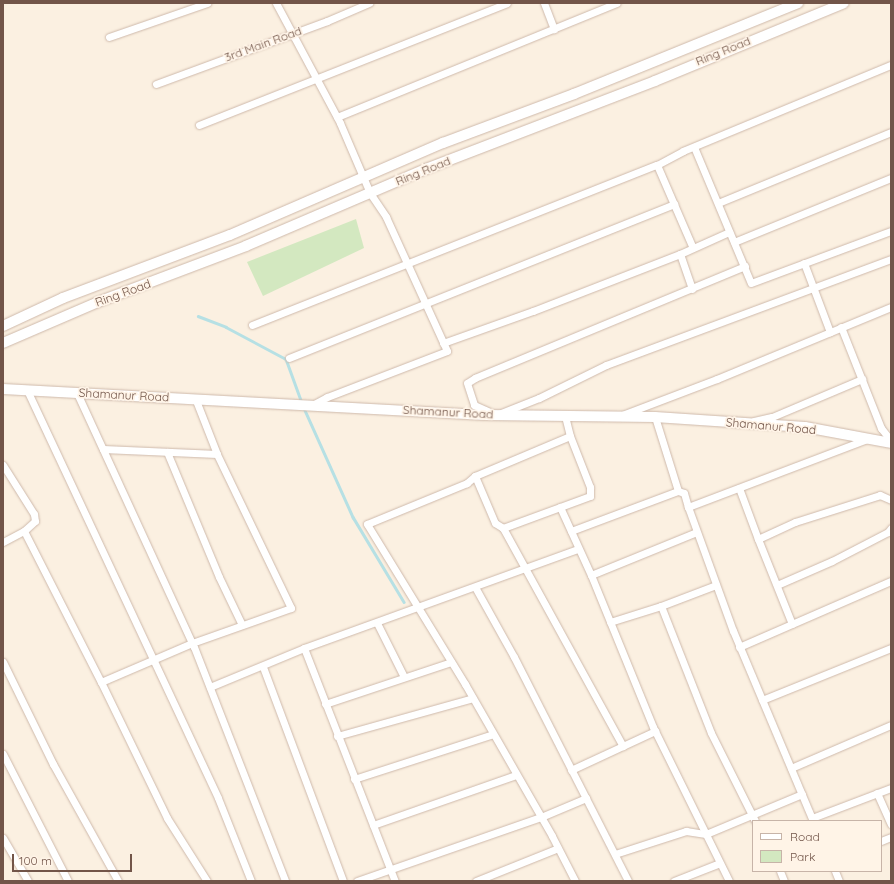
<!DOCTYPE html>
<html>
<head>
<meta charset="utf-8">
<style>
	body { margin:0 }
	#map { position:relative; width:894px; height:884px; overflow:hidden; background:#fbf0e1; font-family:Quicksand,sans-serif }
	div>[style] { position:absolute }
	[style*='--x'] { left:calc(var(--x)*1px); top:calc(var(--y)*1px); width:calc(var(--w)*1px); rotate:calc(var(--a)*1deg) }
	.green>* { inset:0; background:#d3e8c0 }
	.stream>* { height:2.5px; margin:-1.25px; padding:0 1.25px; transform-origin:1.25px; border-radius:1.25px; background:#b6e0e4 }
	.roads { filter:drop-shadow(0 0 1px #ceb9ab) drop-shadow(0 0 1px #ceb9ab) }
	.minor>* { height:7px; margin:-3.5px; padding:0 3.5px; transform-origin:3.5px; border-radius:3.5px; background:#fff }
	.secondary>* { height:10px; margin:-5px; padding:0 5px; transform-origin:5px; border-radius:5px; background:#fff }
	span { translate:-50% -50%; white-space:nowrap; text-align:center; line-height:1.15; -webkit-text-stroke:3.5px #fff4e7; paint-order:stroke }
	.street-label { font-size:12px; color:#725549 }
	.frame { position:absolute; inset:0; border:4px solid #725549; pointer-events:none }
	.legend { position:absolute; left:752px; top:820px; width:130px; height:52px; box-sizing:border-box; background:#fff4e7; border:1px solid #c7b4a8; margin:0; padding:5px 7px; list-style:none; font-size:12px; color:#725549 }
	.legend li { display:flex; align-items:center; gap:8px; height:20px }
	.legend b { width:20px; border:1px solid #c7b4a8 }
	.scale { position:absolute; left:12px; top:854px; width:120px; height:18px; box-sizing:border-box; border:2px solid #725549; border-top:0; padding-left:5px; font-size:12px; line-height:14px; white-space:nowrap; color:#725549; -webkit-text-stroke:3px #fff4e7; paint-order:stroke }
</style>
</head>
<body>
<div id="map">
	<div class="green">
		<i style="clip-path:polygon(356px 219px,364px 248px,263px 296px,247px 262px)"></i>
	</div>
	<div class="stream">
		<i style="--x:198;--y:316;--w:30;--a:21"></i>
		<i style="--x:226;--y:327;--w:68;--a:28.1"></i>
		<i style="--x:286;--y:359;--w:47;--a:70"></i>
		<i style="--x:304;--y:408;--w:120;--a:65.8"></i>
		<i style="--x:353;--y:517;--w:99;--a:59"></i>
	</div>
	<div class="roads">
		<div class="minor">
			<i style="--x:276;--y:3;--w:136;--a:61.9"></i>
			<i style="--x:340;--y:123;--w:76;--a:66.8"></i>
			<i style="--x:370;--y:193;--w:29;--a:56"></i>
			<i style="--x:386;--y:217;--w:147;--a:65.5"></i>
			<i style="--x:447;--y:351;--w:129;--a:159"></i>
			<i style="--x:327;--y:397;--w:17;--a:152"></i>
			<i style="--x:544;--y:3;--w:28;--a:69"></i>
			<i style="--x:109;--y:37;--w:104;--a:-19.1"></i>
			<i style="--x:156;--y:84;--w:182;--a:-20.2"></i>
			<i style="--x:327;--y:21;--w:46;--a:-23.2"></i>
			<i style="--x:337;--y:117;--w:302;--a:-22.2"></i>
			<i style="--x:199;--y:125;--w:331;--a:-21.6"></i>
			<i style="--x:694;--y:147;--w:147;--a:67.3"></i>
			<i style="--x:751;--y:283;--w:149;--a:-20.4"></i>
			<i style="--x:657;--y:165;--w:90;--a:66.6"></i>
			<i style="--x:718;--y:203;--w:187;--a:-22.3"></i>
			<i style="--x:734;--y:242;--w:170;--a:-22.2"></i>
			<i style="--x:680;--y:254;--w:37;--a:71"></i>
			<i style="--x:804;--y:263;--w:74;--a:69.4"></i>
			<i style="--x:745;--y:266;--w:292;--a:157.5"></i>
			<i style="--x:475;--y:378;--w:9;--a:148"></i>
			<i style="--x:467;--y:383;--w:23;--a:72"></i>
			<i style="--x:474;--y:405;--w:24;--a:24"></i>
			<i style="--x:496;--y:415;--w:46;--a:-21.6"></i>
			<i style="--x:539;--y:398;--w:75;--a:-26.2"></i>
			<i style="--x:606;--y:365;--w:304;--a:-20.4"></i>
			<i style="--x:252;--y:325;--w:435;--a:-21.6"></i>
			<i style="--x:657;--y:165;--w:30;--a:-28"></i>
			<i style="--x:683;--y:151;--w:225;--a:-22.5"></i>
			<i style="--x:841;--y:327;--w:109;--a:68.4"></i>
			<i style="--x:881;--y:428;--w:16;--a:52"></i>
			<i style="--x:443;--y:343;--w:96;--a:-19.6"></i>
			<i style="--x:533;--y:311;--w:158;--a:-21.2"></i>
			<i style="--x:680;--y:254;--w:54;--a:-24.2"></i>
			<i style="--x:289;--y:358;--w:415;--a:-21.8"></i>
			<i style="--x:27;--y:390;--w:450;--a:64.9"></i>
			<i style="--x:218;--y:798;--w:89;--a:68.3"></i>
			<i style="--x:77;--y:393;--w:280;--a:65.3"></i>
			<i style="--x:194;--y:647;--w:251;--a:68.7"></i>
			<i style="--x:622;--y:415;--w:102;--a:-20.8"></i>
			<i style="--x:717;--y:379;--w:188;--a:-22.5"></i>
			<i style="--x:565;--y:416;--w:21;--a:76"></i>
			<i style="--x:570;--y:436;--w:55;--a:68.6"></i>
			<i style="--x:590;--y:487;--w:9;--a:90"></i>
			<i style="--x:590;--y:496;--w:93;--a:159.8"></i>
			<i style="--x:503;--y:528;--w:249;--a:61.2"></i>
			<i style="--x:655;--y:417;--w:77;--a:72.7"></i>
			<i style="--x:754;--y:421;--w:18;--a:-13"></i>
			<i style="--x:772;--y:417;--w:98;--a:-22.9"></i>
			<i style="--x:103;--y:449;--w:114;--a:2.5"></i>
			<i style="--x:167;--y:452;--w:135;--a:67.4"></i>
			<i style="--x:219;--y:577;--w:53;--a:64.4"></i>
			<i style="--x:3;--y:465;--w:58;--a:57.7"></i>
			<i style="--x:34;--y:514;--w:7;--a:82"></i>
			<i style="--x:35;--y:521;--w:15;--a:138"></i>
			<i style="--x:475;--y:476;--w:11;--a:139"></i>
			<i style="--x:467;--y:483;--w:108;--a:157.7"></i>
			<i style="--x:367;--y:524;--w:188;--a:58.5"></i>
			<i style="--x:465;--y:684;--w:175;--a:60.2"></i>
			<i style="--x:552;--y:836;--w:51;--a:62.9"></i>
			<i style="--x:739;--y:488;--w:54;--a:69.6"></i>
			<i style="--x:560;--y:507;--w:75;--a:65.5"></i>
			<i style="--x:591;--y:575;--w:114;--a:-22.1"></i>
			<i style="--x:503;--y:528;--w:9;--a:-148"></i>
			<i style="--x:495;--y:523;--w:51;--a:-113.1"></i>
			<i style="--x:475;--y:476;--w:103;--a:-22.8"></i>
			<i style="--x:571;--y:531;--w:114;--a:-20.5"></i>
			<i style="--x:678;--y:491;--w:6;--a:18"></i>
			<i style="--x:684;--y:493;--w:15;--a:74"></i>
			<i style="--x:3;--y:542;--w:24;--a:-28"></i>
			<i style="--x:24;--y:531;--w:169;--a:63"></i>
			<i style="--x:101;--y:682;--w:99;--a:-23.2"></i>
			<i style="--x:192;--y:643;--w:105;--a:-19.5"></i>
			<i style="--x:291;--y:608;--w:171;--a:-115.7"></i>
			<i style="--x:217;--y:454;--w:60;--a:-111.4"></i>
			<i style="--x:591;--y:575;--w:164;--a:67.8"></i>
			<i style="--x:653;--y:727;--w:172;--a:63.7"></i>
			<i style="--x:716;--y:585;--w:59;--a:159.1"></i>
			<i style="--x:661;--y:606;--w:136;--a:68.5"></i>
			<i style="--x:711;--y:733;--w:98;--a:63.4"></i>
			<i style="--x:777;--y:585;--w:60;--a:-23.6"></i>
			<i style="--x:832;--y:561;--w:63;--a:-27.4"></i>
			<i style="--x:888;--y:532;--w:5;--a:-53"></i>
			<i style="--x:475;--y:587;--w:80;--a:60.9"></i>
			<i style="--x:514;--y:657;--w:251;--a:63"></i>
			<i style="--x:610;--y:622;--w:53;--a:-17.4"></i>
			<i style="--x:377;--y:623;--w:60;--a:63.4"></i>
			<i style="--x:792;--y:624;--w:92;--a:-111.8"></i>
			<i style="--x:758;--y:539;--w:41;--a:-24.7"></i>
			<i style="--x:795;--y:522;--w:89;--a:-17.6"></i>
			<i style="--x:880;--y:495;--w:12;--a:24"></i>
			<i style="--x:739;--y:647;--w:166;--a:-23.5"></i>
			<i style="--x:304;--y:648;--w:250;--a:68.7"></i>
			<i style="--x:3;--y:662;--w:114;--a:63.9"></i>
			<i style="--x:53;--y:764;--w:134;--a:60.9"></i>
			<i style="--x:263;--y:667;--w:228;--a:69.5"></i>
			<i style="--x:101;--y:682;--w:151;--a:64.1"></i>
			<i style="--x:167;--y:818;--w:75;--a:57.6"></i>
			<i style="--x:210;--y:687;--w:102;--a:-22.5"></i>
			<i style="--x:304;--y:648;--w:291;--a:-19.9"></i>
			<i style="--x:762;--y:700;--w:139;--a:-22"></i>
			<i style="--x:325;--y:704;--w:133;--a:-18.4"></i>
			<i style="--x:337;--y:736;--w:141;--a:-15.6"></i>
			<i style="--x:3;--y:754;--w:143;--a:62.9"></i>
			<i style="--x:791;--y:768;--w:109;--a:-23.3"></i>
			<i style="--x:571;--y:770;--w:93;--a:-24.9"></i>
			<i style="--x:354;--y:779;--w:146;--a:-17.9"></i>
			<i style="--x:877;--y:793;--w:34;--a:66"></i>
			<i style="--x:812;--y:818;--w:85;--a:-20.8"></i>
			<i style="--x:813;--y:821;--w:206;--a:-112.8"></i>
			<i style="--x:733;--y:631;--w:132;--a:-109.9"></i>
			<i style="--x:688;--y:507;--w:191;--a:-20.8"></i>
			<i style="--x:373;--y:825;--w:151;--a:-19.3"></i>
			<i style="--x:3;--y:838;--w:50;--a:59.8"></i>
			<i style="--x:881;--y:841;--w:11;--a:-22"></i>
			<i style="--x:615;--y:854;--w:75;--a:-17.9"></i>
			<i style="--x:686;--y:831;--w:20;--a:9"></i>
			<i style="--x:706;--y:834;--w:104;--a:-22.6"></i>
			<i style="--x:780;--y:871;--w:11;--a:68"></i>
			<i style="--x:835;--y:871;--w:11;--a:68"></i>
			<i style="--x:357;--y:881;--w:195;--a:-19.2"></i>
			<i style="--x:541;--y:817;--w:49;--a:-22.9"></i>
			<i style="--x:476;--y:881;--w:88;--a:-21.9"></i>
			<i style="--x:674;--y:881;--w:49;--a:-21.4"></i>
		</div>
		<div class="secondary">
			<i style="--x:3;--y:326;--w:66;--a:-25"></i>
			<i style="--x:63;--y:298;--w:178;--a:-20.7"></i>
			<i style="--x:230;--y:235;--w:232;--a:-23.4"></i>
			<i style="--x:443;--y:143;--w:140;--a:-20.5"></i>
			<i style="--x:574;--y:94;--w:242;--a:-22.1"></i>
			<i style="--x:3;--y:343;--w:103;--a:-23.3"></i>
			<i style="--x:98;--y:302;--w:158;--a:-20.7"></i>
			<i style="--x:246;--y:246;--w:196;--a:-23.2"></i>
			<i style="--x:426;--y:169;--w:245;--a:-21"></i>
			<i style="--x:655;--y:81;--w:204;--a:-22.4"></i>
			<i style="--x:3;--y:389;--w:483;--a:3.1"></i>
			<i style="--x:485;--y:415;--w:170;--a:0.7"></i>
			<i style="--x:655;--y:417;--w:150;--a:3.8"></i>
			<i style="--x:805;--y:427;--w:87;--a:10.5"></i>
		</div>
	</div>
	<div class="street-label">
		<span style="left:263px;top:44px;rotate:-20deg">3rd Main Road</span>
		<span style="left:723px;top:51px;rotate:-22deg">Ring Road</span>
		<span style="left:423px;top:171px;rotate:-22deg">Ring Road</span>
		<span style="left:123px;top:293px;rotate:-20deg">Ring Road</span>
		<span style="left:124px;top:395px;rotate:3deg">Shamanur Road</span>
		<span style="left:448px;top:412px;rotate:3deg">Shamanur Road</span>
		<span style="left:771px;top:426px;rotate:5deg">Shamanur Road</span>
	</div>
	<div class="frame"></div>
	<ul class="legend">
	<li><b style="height:5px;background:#fff"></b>Road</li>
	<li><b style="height:11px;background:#d3e8c0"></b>Park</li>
	</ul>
	<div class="scale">100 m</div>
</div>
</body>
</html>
